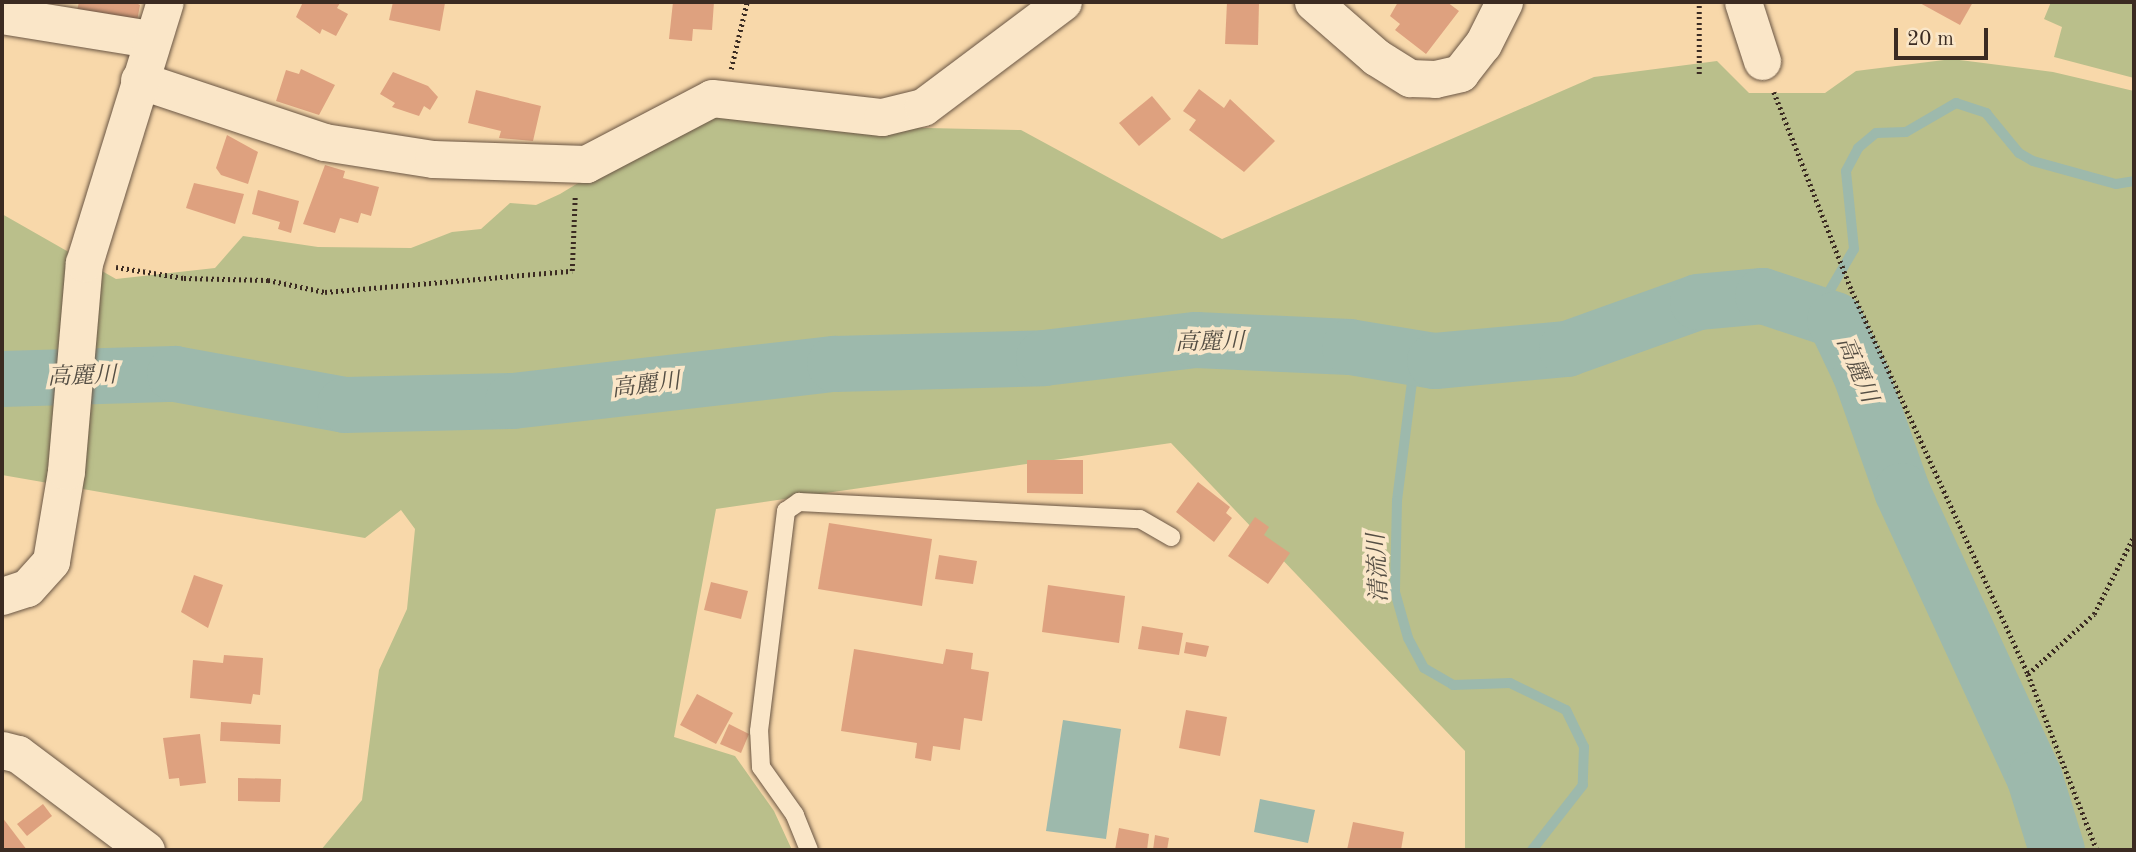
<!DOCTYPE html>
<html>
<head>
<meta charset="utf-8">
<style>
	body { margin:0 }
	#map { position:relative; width:2136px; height:852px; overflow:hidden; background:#f8d8aa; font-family:"Old Standard TT","Noto Serif JP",serif }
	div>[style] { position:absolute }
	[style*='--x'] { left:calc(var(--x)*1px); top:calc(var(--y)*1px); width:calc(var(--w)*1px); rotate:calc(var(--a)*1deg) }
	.green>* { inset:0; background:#babf8b }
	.water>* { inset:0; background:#9db9ac }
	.stream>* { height:10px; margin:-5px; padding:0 5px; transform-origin:5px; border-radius:5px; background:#9db9ac }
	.river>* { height:56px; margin:-28px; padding:0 28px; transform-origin:28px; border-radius:28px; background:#9db9ac }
	.building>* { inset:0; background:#dea17f }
	.path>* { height:4.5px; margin-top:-2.25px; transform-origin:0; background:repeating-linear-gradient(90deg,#3b2b22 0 2px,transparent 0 5.5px) }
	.roads { filter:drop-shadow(0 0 2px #6a5644) drop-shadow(0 0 2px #6a5644) }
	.service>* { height:18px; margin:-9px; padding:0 9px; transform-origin:9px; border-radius:9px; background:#fae6c8 }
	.minor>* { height:37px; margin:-18.5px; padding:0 18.5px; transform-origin:18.5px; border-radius:18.5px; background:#fae6c8 }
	span { translate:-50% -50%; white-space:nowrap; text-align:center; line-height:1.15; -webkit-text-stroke:7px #fae6c8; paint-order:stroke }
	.water-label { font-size:23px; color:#544e44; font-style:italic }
	.frame { position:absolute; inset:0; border:4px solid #3b2b22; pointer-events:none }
	.scale { position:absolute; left:1894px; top:28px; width:94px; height:32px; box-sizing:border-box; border:4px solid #3b2b22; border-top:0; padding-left:9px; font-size:21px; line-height:24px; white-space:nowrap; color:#3b2b22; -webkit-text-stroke:5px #fae6c8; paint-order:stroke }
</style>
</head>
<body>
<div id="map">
	<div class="green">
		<i style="clip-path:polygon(2051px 2px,2134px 2px,2134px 78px,2054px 57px,2062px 27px,2044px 19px)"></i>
		<i style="clip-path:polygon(1952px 59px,2053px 72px,2134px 91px,2134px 850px,1465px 850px,1465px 751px,1171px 443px,716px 509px,674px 737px,735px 756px,774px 811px,792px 850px,321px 850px,362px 800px,379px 670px,407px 609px,415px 529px,401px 510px,365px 538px,2px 475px,2px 214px,116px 279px,215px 268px,243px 236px,318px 247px,411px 248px,452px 232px,481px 229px,510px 203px,536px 205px,560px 194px,709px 104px,883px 127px,1021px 130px,1222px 239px,1594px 77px,1717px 61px,1749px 93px,1825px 93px,1856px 71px)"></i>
	</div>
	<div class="water">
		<i style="clip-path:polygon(1063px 720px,1121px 729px,1106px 839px,1046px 831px)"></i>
		<i style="clip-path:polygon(1260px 799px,1315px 810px,1308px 843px,1254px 832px)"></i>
	</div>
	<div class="stream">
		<i style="--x:1816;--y:314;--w:75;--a:-59.7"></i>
		<i style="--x:1854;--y:249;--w:78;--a:-95.9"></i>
		<i style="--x:1846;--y:171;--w:26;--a:-62"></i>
		<i style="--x:1858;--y:148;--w:23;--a:-40"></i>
		<i style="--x:1876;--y:133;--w:30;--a:-2"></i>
		<i style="--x:1906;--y:132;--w:58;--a:-30.1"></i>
		<i style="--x:1956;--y:103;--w:32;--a:18"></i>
		<i style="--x:1986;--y:113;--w:52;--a:50.5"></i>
		<i style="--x:2019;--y:153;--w:16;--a:30"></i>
		<i style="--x:2033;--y:161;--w:86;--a:15.5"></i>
		<i style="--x:2116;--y:184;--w:18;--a:-9"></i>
		<i style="--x:1415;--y:358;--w:144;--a:97.2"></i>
		<i style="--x:1397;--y:501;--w:91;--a:91.3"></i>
		<i style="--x:1395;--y:592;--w:48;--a:74.2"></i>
		<i style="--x:1408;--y:638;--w:34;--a:62"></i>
		<i style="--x:1424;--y:668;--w:34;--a:30"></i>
		<i style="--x:1453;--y:685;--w:57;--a:-2"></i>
		<i style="--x:1510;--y:683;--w:62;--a:25.7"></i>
		<i style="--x:1566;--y:710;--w:41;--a:64.1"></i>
		<i style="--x:1584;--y:747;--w:38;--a:92"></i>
		<i style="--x:1583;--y:785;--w:83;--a:128.1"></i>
	</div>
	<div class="river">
		<i style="--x:2;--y:379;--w:173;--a:-1.7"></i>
		<i style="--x:175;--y:374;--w:173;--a:10.3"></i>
		<i style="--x:345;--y:405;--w:168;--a:-1.4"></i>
		<i style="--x:513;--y:401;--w:324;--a:-6.6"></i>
		<i style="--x:835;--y:364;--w:209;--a:-1.6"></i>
		<i style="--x:1044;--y:358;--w:153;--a:-6.8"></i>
		<i style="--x:1196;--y:340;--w:154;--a:2.6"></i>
		<i style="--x:1350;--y:347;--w:86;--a:9.4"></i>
		<i style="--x:1435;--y:361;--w:133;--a:-5.2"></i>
		<i style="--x:1567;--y:349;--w:139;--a:-19.7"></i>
		<i style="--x:1698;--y:302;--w:65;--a:-5.3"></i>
		<i style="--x:1763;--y:296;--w:76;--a:18.4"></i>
		<i style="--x:1835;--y:320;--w:61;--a:64.7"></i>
		<i style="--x:1861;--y:375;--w:123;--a:70.5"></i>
		<i style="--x:1902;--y:491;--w:317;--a:65.2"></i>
		<i style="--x:2035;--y:779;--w:74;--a:72.8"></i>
	</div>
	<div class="building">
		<i style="clip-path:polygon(79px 2px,134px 2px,140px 5px,137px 21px,77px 11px)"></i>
		<i style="clip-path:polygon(303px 2px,340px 3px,337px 8px,348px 14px,336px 36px,322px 29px,320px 34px,296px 17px)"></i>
		<i style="clip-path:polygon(393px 2px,445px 3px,440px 31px,389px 20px)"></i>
		<i style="clip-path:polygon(673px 2px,714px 2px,712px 30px,693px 29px,692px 41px,669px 39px)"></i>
		<i style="clip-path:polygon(1227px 2px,1259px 2px,1258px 45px,1225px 44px)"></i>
		<i style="clip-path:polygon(1398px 2px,1447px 2px,1459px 11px,1426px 54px,1395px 30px,1400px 24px,1390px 16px)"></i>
		<i style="clip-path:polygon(1918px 2px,1973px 2px,1960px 25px)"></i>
		<i style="clip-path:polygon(301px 69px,335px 85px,319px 115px,276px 101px,286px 70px,299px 74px)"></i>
		<i style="clip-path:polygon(393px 72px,428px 86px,438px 97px,430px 110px,424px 106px,419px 116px,392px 107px,395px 103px,380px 94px)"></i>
		<i style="clip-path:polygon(1199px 89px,1224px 108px,1230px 99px,1275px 141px,1244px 172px,1189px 130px,1196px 120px,1183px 111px)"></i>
		<i style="clip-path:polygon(476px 90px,541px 106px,533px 141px,499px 138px,501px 131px,468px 123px)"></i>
		<i style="clip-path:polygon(1152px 96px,1171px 119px,1139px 146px,1119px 123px)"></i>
		<i style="clip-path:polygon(227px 135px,258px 152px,248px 184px,221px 175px,216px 168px)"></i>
		<i style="clip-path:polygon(325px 165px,345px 171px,343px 178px,379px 187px,371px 216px,361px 213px,358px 223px,340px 218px,335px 233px,303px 224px)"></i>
		<i style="clip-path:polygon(194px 183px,244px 194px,235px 224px,186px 208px)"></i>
		<i style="clip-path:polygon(258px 190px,299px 201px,291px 233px,278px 229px,280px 222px,252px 214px)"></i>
		<i style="clip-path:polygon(1027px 460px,1083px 460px,1083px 494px,1027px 493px)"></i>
		<i style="clip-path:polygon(1198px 482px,1230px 507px,1226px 513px,1232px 518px,1214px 542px,1176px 512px)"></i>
		<i style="clip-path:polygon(1255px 517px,1269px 527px,1264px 535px,1290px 553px,1268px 584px,1228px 556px)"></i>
		<i style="clip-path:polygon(829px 523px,932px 539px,922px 606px,818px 589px)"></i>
		<i style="clip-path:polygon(939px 555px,977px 561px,973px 584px,935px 579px)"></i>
		<i style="clip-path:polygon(194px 575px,223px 585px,208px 628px,181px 612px)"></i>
		<i style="clip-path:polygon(711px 582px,748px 591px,741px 619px,704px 610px)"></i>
		<i style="clip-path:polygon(1048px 585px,1125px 596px,1119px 643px,1042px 632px)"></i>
		<i style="clip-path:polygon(1142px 626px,1183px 633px,1179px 655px,1138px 649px)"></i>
		<i style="clip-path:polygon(1186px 642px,1209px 646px,1206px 657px,1184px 653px)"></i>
		<i style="clip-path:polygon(854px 649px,943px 664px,946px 649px,973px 653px,971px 669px,989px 672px,982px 721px,964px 718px,960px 750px,933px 746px,931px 761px,915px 758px,917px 743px,841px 731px)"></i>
		<i style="clip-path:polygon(224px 655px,263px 658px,260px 695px,253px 694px,251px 704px,190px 698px,193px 660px,223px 663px)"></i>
		<i style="clip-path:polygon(697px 694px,733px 713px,716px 744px,680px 725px)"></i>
		<i style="clip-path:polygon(1186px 710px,1227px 717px,1220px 756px,1179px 748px)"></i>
		<i style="clip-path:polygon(221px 722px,281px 725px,280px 744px,220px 741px)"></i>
		<i style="clip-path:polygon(729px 724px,749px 734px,741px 753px,720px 744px)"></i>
		<i style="clip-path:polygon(200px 734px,206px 783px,180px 786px,179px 778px,169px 779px,163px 738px)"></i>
		<i style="clip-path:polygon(238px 778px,281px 779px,280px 802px,238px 801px)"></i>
		<i style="clip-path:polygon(43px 804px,52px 816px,27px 836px,17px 824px)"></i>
		<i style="clip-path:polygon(2px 817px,27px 850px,2px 850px)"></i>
		<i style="clip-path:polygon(1353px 822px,1404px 832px,1401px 850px,1347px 850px)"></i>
		<i style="clip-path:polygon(1119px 828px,1149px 834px,1147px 850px,1115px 850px)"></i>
		<i style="clip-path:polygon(1155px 835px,1169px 838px,1167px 850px,1153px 850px)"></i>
	</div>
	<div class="path">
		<i style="--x:731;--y:69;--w:69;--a:-76.6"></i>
		<i style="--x:1699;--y:74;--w:72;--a:-90"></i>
		<i style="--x:1774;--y:92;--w:214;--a:68.6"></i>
		<i style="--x:1852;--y:291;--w:422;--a:65.3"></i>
		<i style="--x:2028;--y:674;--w:189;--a:68.6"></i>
		<i style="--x:116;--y:267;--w:69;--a:9.2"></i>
		<i style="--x:184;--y:278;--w:84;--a:1.4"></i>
		<i style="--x:268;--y:280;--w:58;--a:11.9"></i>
		<i style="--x:325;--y:292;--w:248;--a:-4.9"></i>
		<i style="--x:572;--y:271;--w:75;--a:-87.7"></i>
		<i style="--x:2028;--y:674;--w:89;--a:-42.3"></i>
		<i style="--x:2094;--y:614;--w:88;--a:-62.9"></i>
	</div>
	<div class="roads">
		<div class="service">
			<i style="--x:809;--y:850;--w:38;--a:-112"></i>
			<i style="--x:795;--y:815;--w:59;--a:-125.3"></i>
			<i style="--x:761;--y:767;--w:36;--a:-93"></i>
			<i style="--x:759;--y:731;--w:222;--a:-83"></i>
			<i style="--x:786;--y:511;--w:16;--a:-35"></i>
			<i style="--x:799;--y:502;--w:341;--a:2.9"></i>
			<i style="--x:1140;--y:519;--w:36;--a:30"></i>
		</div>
		<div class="minor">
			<i style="--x:1313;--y:2;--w:84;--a:41.1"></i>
			<i style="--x:1376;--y:57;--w:40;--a:32"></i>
			<i style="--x:1410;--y:78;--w:25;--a:2"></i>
			<i style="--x:1435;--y:79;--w:26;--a:-13"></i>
			<i style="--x:1460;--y:73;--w:37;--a:-52"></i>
			<i style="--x:1483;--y:44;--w:47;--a:-63.4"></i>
			<i style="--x:1743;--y:2;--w:62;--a:72.1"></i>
			<i style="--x:2;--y:15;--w:150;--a:9.2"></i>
			<i style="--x:139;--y:80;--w:195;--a:18.5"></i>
			<i style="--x:324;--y:142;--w:110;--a:8.9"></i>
			<i style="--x:433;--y:159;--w:153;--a:1.9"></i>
			<i style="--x:586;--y:164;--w:142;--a:-27.6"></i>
			<i style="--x:712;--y:98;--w:171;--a:6.4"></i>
			<i style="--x:882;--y:117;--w:42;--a:-13.7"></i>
			<i style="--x:923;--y:107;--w:175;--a:-36.9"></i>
			<i style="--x:2;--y:596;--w:26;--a:-18"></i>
			<i style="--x:27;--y:588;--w:36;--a:-48"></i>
			<i style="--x:51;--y:561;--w:91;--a:-80.5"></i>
			<i style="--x:66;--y:471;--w:209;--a:-85.1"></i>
			<i style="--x:84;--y:263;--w:273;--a:-72.8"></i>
			<i style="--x:2;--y:750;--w:16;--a:14"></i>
			<i style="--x:18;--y:754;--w:160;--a:36.9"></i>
		</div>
	</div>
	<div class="water-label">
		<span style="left:1210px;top:343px;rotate:-1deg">高麗川</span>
		<span style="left:1856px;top:370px;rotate:67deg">高麗川</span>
		<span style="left:82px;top:377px;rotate:-2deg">高麗川</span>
		<span style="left:646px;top:386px;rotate:-7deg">高麗川</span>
		<span style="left:1379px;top:568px;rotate:-93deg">清流川</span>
	</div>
	<div class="frame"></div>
	<div class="scale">20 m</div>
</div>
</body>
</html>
